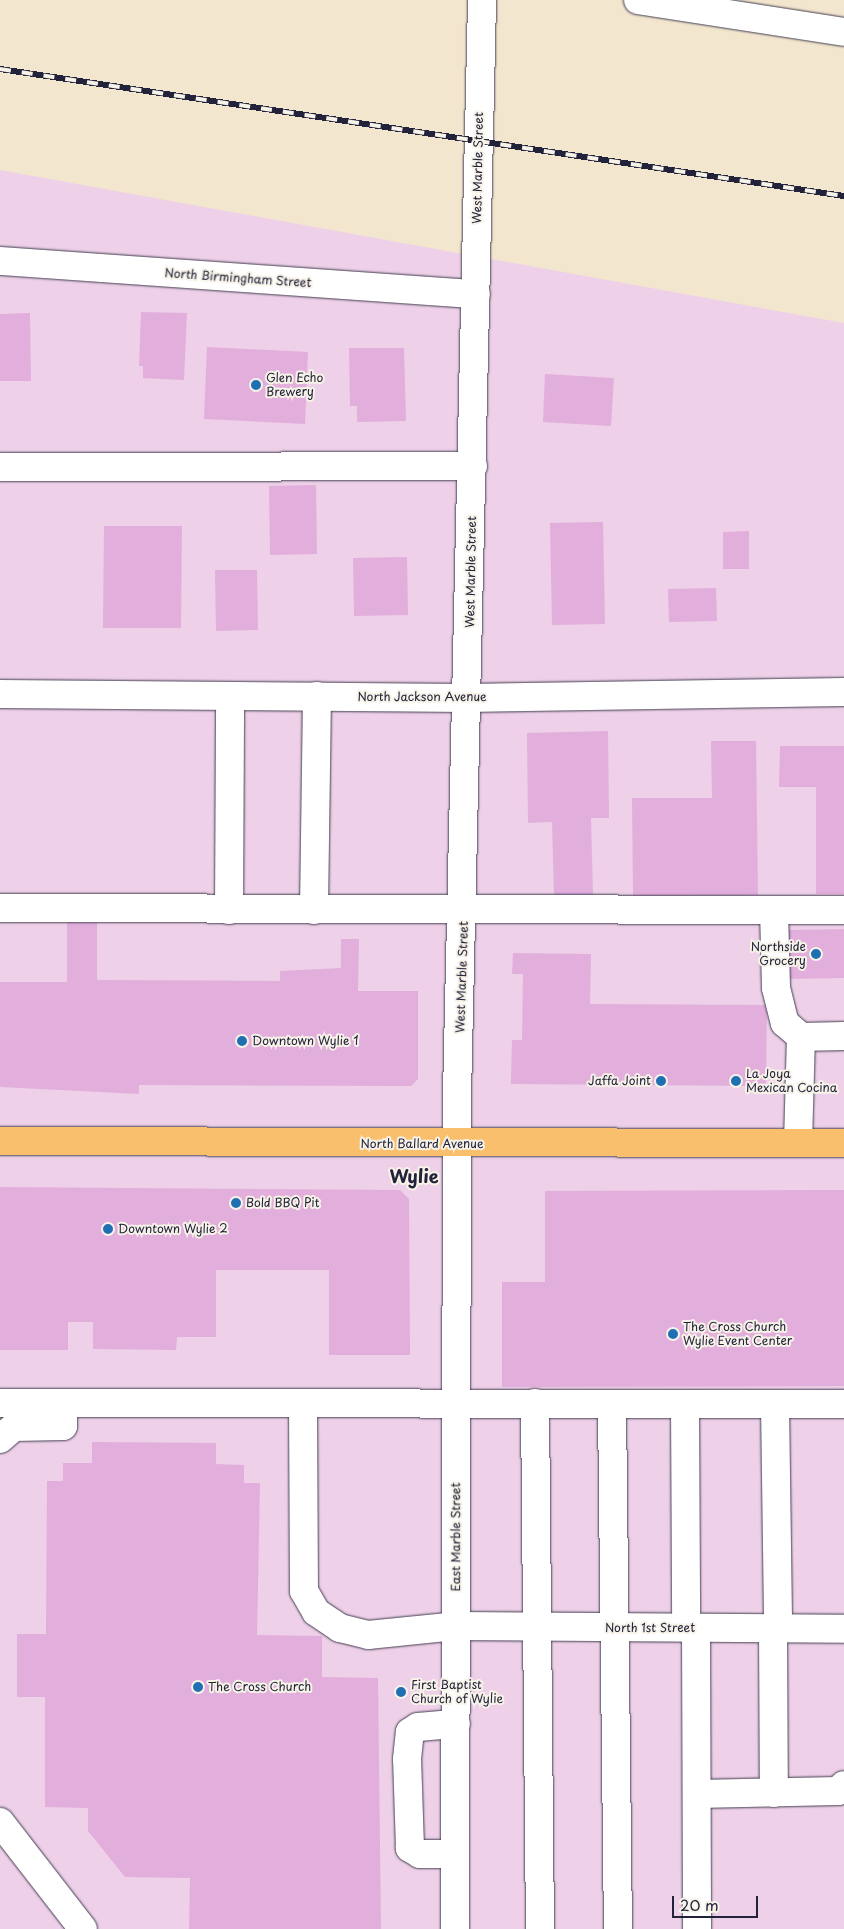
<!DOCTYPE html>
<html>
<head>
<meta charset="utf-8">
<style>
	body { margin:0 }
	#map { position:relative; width:844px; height:1929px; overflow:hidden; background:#f3e6ce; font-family:"Playpen Sans",sans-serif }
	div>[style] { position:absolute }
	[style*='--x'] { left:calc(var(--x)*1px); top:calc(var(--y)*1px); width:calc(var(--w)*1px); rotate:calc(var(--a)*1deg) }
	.built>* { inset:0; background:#eed0e8 }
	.building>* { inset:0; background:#e2aedc }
	.roads { filter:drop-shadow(0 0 1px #413f51) drop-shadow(0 0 1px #413f51) }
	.minor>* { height:28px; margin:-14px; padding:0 14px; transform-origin:14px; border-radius:14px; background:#fff }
	.major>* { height:28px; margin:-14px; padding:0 14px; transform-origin:14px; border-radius:14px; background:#f9bf6d }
	.rail>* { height:5.5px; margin-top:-2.75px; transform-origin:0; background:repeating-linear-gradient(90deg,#f7f3e8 0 11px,#22223b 0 22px); box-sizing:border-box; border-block:1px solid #22223b }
	.dots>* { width:14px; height:14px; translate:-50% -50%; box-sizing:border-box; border:2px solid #f7f3e8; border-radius:50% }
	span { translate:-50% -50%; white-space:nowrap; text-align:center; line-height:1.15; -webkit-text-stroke:4px #f7f3e8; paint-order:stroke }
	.street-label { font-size:12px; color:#22223b }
	.poi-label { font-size:12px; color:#22223b }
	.left { translate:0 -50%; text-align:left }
	.right { translate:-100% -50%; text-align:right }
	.district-label { font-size:18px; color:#22223b; font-weight:700 }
	.scale { position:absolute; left:672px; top:1896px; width:86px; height:22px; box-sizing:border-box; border:2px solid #22223b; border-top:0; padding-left:6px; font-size:15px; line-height:18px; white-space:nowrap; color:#22223b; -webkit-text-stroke:4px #f7f3e8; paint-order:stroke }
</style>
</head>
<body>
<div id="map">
	<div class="built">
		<i style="clip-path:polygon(0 170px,844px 323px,844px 1929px,0 1929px)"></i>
	</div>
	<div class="building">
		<i style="clip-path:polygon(141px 312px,187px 313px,184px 380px,143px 378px,143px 366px,139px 366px)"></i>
		<i style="clip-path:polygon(30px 313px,31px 381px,0 381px,0 314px)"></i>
		<i style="clip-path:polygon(207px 347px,308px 352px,305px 424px,204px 419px)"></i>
		<i style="clip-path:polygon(349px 348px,404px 348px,406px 421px,357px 422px,357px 406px,350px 406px)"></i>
		<i style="clip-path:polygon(545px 374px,614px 378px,611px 426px,543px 422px)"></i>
		<i style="clip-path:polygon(316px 485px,317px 554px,270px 555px,269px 486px)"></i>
		<i style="clip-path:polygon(603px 522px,605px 624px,552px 625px,550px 523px)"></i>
		<i style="clip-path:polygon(104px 526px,182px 526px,181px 628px,103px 628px)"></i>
		<i style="clip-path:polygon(749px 531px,749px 569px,723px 569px,723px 532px)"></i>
		<i style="clip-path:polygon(407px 557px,408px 615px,354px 616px,353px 558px)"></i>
		<i style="clip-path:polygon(215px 570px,257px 570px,258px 630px,216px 631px)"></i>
		<i style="clip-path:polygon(716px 588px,717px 621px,669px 622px,668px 589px)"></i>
		<i style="clip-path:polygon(608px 731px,609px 818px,591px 818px,593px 895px,554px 896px,552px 822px,528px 823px,527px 733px)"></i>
		<i style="clip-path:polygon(711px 741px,756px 741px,758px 895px,633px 896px,632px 798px,712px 798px)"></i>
		<i style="clip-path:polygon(780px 746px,844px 746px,844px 894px,816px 894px,816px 787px,779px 787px)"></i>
		<i style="clip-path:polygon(67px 920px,97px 920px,97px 980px,280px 981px,280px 971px,341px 968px,341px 939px,359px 939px,358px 991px,418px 991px,418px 1079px,411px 1086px,139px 1085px,139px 1094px,0 1087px,0 982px,67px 982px)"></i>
		<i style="clip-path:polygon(844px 929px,844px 978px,789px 979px,788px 930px)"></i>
		<i style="clip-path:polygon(513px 953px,591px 954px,590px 1004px,767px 1005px,766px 1086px,511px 1084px,512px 1040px,522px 1040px,523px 974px,512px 974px)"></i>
		<i style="clip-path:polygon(0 1187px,400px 1190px,409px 1199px,410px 1355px,329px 1355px,329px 1270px,216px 1270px,216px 1337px,177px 1337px,176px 1350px,93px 1349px,93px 1322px,68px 1322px,68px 1350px,0 1350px)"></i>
		<i style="clip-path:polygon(844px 1190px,844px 1386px,502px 1387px,502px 1282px,545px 1282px,545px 1191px)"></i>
		<i style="clip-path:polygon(92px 1442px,216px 1443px,216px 1464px,244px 1465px,244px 1483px,260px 1483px,257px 1635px,322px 1636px,322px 1677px,378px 1678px,381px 1929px,189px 1929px,190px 1878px,125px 1877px,88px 1831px,88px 1808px,45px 1807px,45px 1697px,17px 1697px,17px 1634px,46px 1634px,47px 1481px,63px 1481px,63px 1463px,92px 1463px)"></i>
	</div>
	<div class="roads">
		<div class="minor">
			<i style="--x:638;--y:0;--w:208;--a:8.8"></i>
			<i style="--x:0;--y:261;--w:477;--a:4"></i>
			<i style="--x:0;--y:467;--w:473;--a:-0.1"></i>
			<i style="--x:0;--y:694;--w:467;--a:0.5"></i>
			<i style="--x:467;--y:698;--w:377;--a:-0.9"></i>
			<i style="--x:0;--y:908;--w:844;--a:0.14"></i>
			<i style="--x:229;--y:910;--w:214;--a:-89.7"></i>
			<i style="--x:314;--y:910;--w:214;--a:-89.2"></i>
			<i style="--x:774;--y:910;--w:78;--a:88.5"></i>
			<i style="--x:776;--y:988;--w:36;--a:76"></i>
			<i style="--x:785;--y:1023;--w:21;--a:41"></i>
			<i style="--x:798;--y:1143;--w:106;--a:-88.4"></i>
			<i style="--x:801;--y:1037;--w:43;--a:-1.3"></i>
			<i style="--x:0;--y:1403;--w:844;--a:0.07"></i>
			<i style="--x:535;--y:1403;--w:526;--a:89.46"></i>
			<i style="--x:303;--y:1404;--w:187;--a:89.7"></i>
			<i style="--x:304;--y:1591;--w:24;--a:60"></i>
			<i style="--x:316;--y:1612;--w:29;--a:34"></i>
			<i style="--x:340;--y:1628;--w:29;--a:14"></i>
			<i style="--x:368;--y:1635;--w:88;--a:-5.8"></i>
			<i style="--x:456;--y:1626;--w:388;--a:0.4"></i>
			<i style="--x:612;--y:1404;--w:525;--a:89.35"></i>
			<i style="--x:685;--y:1404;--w:224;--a:89.7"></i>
			<i style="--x:775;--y:1404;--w:225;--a:89.2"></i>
			<i style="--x:0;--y:1439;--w:18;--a:-41"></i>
			<i style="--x:14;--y:1427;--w:49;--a:-1.2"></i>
			<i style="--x:63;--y:1426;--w:23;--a:-90"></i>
			<i style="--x:696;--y:1628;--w:301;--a:89.8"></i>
			<i style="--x:773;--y:1628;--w:165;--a:89.7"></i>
			<i style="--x:697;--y:1794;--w:141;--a:-1.2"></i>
			<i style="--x:838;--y:1791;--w:8;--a:-45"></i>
			<i style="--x:0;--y:1822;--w:135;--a:52.2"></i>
			<i style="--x:455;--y:1854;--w:35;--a:180"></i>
			<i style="--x:420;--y:1854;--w:12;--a:-149"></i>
			<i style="--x:410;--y:1848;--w:89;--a:-91.9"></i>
			<i style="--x:407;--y:1759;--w:27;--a:-84"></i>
			<i style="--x:410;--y:1732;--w:9;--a:-32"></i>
			<i style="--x:418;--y:1727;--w:38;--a:-5"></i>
			<i style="--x:455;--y:1929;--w:834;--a:-89.86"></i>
			<i style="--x:457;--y:1095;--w:1095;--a:-88.69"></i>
		</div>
		<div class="major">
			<i style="--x:0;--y:1141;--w:844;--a:0.14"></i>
		</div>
	</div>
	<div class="rail">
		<i style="--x:0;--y:69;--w:854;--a:8.56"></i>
	</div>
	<div class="dots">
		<i style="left:256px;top:385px;background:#1f6fb2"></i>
		<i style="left:816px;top:954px;background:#1f6fb2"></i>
		<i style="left:242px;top:1041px;background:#1f6fb2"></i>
		<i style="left:661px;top:1081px;background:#1f6fb2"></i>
		<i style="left:736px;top:1081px;background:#1f6fb2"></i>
		<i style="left:236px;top:1203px;background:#1f6fb2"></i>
		<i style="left:108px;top:1229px;background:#1f6fb2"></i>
		<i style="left:673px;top:1334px;background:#1f6fb2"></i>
		<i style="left:198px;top:1687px;background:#1f6fb2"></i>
		<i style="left:401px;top:1692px;background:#1f6fb2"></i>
	</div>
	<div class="street-label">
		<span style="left:478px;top:168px;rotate:-89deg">West Marble Street</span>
		<span style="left:238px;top:278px;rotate:4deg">North Birmingham Street</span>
		<span style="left:471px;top:572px;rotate:-89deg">West Marble Street</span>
		<span style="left:422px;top:697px">North Jackson Avenue</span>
		<span style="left:462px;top:977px;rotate:-88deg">West Marble Street</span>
		<span style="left:422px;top:1144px">North Ballard Avenue</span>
		<span style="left:456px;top:1537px;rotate:-90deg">East Marble Street</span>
		<span style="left:650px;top:1628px">North 1st Street</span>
	</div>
	<div class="poi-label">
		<span class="left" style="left:266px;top:385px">Glen Echo<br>Brewery</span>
		<span class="right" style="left:806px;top:954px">Northside<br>Grocery</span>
		<span class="left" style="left:252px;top:1041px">Downtown Wylie 1</span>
		<span class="left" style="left:746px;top:1081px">La Joya<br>Mexican Cocina</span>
		<span class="right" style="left:651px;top:1081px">Jaffa Joint</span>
		<span class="left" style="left:246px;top:1203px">Bold BBQ Pit</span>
		<span class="left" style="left:118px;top:1229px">Downtown Wylie 2</span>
		<span class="left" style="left:683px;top:1334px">The Cross Church<br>Wylie Event Center</span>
		<span class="left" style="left:411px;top:1692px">First Baptist<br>Church of Wylie</span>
		<span class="left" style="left:208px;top:1687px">The Cross Church</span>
	</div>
	<div class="district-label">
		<span style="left:414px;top:1176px">Wylie</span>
	</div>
	<div class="scale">20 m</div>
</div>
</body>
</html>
